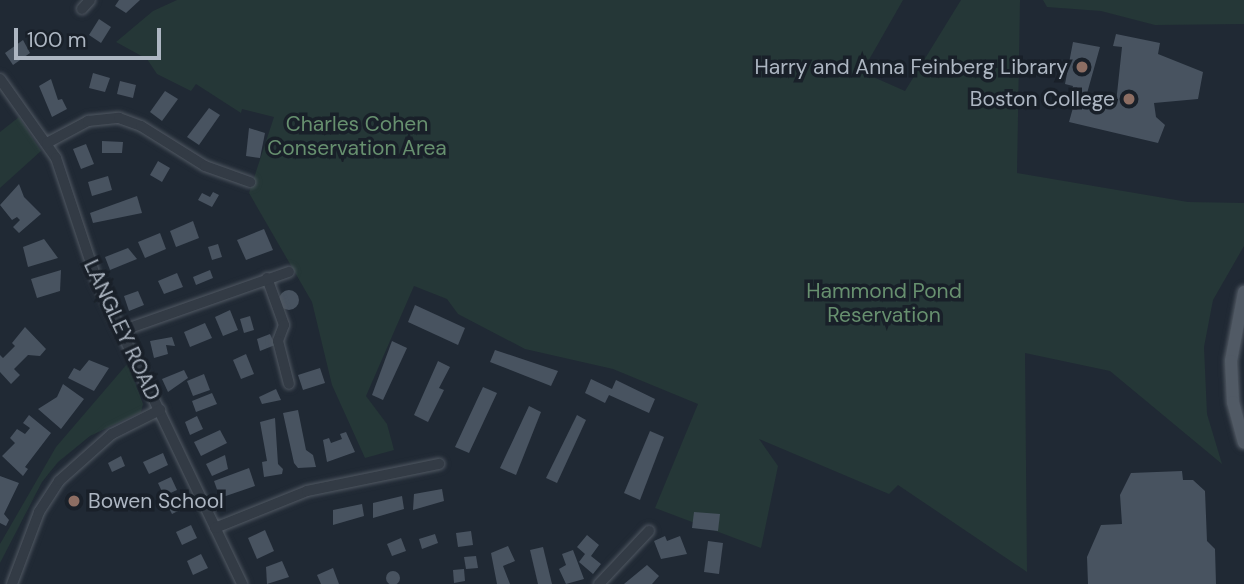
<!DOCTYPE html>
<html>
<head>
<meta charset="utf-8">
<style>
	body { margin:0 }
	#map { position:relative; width:1244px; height:584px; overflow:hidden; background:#202934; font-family:"DM Sans",sans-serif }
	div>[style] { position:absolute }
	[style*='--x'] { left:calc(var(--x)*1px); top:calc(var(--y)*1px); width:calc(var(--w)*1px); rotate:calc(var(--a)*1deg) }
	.green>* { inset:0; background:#253737 }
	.building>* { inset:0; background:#485360 }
	.round { border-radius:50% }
	.roads { filter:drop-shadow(0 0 2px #515963) drop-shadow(0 0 2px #515963) }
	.minor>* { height:10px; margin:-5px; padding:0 5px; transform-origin:5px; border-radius:5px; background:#333b45 }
	.major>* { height:12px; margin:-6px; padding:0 6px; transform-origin:6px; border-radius:6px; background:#515a65 }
	.dots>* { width:19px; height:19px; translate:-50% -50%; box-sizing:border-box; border:4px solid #192029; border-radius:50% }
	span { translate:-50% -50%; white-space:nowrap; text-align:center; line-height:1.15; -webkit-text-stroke:7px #192029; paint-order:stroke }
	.poi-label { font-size:21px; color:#adb6c2 }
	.right { translate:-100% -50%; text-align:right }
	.left { translate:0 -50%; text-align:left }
	.park-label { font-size:21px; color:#67906f }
	.street-label { font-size:21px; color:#adb6c2 }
	.scale { position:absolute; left:14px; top:28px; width:147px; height:32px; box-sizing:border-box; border:4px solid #adb6c2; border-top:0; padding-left:9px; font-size:21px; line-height:24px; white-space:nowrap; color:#adb6c2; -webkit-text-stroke:5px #192029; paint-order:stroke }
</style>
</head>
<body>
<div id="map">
	<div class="green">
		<i style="clip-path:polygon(177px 0,903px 0,862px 72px,905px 91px,961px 0,1020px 0,1017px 173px,1188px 202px,1244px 203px,1244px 246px,1213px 300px,1204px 347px,1207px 414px,1222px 464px,1110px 371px,1025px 353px,1027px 572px,898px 485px,889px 494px,759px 439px,778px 466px,761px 548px,655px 508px,698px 404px,613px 369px,525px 349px,458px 314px,447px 299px,414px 286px,366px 396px,387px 424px,394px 450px,365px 458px,332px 385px,312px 302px,249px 193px,274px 117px,242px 109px,241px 113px,196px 84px,191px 91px,157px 74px,147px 59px,116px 42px,153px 11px)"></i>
		<i style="clip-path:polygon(1043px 0,1244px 0,1244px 24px,1155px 25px,1101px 11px,1047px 7px)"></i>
		<i style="clip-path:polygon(19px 117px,41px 151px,0 188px,0 132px)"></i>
		<i style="clip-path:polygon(128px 363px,143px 404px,141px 412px,90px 436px,58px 462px,42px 482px,0 563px,0 544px,56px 447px)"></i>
	</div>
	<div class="building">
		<i style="clip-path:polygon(119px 0,140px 0,126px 13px,115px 6px)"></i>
		<i style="clip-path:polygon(99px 19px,111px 27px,101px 43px,89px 35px)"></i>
		<i style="clip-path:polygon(1116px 34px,1160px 43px,1158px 54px,1203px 72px,1198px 99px,1154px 103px,1156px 117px,1165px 125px,1158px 143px,1069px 122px,1076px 97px,1071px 96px,1073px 86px,1065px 84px,1073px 42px,1100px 47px,1086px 97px,1116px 103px,1122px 47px,1113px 46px)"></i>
		<i style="clip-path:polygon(23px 40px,30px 53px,13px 65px,5px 53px)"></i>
		<i style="clip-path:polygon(93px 73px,110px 78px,105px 92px,89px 88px)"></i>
		<i style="clip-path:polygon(51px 79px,58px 100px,62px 99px,67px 109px,52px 117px,39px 86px)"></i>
		<i style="clip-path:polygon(120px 81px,136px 85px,133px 98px,117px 94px)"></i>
		<i style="clip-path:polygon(165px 91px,178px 99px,162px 121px,150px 112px)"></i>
		<i style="clip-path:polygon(209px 108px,220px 115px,199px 145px,187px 137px)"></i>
		<i style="clip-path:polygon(249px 128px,265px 133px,260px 158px,246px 156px)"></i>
		<i style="clip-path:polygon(102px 141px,123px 142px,122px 153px,102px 153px)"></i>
		<i style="clip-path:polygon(86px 144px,94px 164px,81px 169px,73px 149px)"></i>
		<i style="clip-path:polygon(158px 161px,170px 168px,162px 182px,150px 175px)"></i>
		<i style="clip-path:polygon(108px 176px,112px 190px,92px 196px,88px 182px)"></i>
		<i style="clip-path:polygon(19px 184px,24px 197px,41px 214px,19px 233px,13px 227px,20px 220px,17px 217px,12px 220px,0 205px)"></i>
		<i style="clip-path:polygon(213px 192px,219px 195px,212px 207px,198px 200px,202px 193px,210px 197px)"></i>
		<i style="clip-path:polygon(137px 196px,142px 213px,93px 223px,90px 213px)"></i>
		<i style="clip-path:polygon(193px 221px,199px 238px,176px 247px,170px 231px)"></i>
		<i style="clip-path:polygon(264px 229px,273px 250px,246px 260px,237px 240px)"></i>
		<i style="clip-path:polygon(160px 233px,166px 249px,145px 258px,138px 242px)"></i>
		<i style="clip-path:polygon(44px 239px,58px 258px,28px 267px,23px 247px)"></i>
		<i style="clip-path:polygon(218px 244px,222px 257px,212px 260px,208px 247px)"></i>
		<i style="clip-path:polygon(128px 248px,137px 259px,110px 270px,105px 257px)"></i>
		<i style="clip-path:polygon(61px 270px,60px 291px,37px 298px,31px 279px)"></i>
		<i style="clip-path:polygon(210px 270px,213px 278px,196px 285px,193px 277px)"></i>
		<i style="clip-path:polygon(177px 273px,183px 287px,164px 294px,158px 281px)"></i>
		<i class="round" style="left:279px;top:290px;width:20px;height:20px"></i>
		<i style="clip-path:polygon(138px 291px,144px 305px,129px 311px,124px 296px)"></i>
		<i style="clip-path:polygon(415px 305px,465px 328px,458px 345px,408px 322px)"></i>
		<i style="clip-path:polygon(230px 310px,238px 330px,223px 336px,215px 317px)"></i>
		<i style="clip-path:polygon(250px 316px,254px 330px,244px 333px,240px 319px)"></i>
		<i style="clip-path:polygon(205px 323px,212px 338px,190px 347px,184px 332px)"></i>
		<i style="clip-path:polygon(25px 327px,46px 349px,40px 356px,28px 355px,14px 369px,20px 375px,11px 384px,0 372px,0 355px,3px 358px,15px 346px,12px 343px)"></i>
		<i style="clip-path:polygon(270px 334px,275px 345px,260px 351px,257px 339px)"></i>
		<i style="clip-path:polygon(172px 337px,175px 346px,166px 345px,168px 354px,154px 358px,150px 341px)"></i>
		<i style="clip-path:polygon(392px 341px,407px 348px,383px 400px,372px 395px)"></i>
		<i style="clip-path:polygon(495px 350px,558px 371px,551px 386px,490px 362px)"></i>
		<i style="clip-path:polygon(246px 354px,254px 374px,241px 379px,233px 360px)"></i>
		<i style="clip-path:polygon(89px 360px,109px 368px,94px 391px,68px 378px,74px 368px,80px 371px)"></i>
		<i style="clip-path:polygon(438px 361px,450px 367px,439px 388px,444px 390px,428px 422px,414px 415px)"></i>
		<i style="clip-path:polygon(320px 368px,325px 383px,303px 390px,298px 375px)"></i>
		<i style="clip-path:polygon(184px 370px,188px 378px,168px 392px,162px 379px)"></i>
		<i style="clip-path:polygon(204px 374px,210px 390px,193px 396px,187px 381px)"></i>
		<i style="clip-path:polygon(591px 379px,612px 389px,616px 380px,655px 399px,649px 413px,609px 395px,605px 403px,585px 393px)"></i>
		<i style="clip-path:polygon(63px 384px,84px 399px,61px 429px,38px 409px,57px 397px)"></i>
		<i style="clip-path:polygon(483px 387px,497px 393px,469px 453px,455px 447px)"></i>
		<i style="clip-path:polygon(276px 389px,281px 400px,262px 404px,259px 397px)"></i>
		<i style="clip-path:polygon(212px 393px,217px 404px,196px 412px,192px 401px)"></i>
		<i style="clip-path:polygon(529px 406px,541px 412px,516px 475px,500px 468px)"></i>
		<i style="clip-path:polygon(298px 410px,306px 450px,313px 455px,316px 467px,298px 468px,294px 463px,283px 413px)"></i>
		<i style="clip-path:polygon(29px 415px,51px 433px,25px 467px,28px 469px,23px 476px,2px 456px,15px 443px,10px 438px,17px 429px,25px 434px,30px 428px,23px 423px)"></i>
		<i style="clip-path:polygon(577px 415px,586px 420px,557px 483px,546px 478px)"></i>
		<i style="clip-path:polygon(197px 416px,203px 429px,190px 435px,185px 422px)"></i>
		<i style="clip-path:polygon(275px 418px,278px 464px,283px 469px,282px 474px,264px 477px,262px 462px,267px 461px,260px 422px)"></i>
		<i style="clip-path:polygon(220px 430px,227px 443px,201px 456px,194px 442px)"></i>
		<i style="clip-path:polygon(650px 431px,664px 437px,640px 500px,624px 493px)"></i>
		<i style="clip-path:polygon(346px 432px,355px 452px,327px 462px,323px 440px,329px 438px,331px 443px,342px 439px,340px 434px)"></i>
		<i style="clip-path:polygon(163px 453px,168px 465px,149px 474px,143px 462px)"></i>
		<i style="clip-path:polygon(225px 455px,228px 469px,212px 476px,206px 464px)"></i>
		<i style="clip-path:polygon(121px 456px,125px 466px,112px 472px,108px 463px)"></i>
		<i style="clip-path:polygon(249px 468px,255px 486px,220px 498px,214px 481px)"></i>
		<i style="clip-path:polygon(1182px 471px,1183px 480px,1193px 480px,1205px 491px,1207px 541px,1215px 549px,1216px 584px,1088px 584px,1087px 557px,1101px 525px,1122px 524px,1120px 495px,1131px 473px)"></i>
		<i style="clip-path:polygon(0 476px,19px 483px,4px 514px,9px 520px,6px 526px,0 523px)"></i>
		<i style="clip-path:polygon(171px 477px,177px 490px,164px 496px,158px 483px)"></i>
		<i style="clip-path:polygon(442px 489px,444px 501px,413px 510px,414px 494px)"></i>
		<i style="clip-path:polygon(402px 496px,404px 509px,373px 518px,373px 503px)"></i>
		<i style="clip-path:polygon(181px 497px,186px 507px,172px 514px,167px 504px)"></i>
		<i style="clip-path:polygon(362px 504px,364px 516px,333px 525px,333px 510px)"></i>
		<i style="clip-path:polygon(694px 512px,720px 514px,718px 531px,692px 528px)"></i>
		<i style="clip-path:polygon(191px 525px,197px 538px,182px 545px,176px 532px)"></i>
		<i style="clip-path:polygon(265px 530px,274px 551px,257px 559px,248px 538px)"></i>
		<i style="clip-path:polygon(471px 531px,473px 545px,458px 547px,456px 533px)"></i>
		<i style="clip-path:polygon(435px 534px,438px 543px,422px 549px,419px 539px)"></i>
		<i style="clip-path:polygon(587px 535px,599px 545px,591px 556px,601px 564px,593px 574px,579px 562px,585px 554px,577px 547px)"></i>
		<i style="clip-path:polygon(665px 536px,667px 541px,680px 536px,687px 554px,661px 559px,654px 541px)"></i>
		<i style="clip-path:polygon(401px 538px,406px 551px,392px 556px,387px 544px)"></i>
		<i style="clip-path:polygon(708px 541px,723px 543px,719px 574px,704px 572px)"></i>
		<i style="clip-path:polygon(508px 546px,515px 561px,503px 566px,510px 584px,497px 584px,491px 553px)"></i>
		<i style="clip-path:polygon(543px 547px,552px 584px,538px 584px,530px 550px)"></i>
		<i style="clip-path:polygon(573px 550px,584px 579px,566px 584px,559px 569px,566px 565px,562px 554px)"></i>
		<i style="clip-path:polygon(201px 554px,208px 568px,193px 575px,187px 561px)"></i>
		<i style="clip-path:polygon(476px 556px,478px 568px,466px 569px,464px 557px)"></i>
		<i style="clip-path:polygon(282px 561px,289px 577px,267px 584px,266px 567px)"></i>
		<i style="clip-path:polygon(647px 565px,659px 576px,652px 584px,624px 584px)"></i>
		<i style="clip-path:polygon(333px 568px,339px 584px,321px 584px,317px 575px)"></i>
		<i style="clip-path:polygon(464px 569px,465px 581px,454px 583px,453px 570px)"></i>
		<i class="round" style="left:386px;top:571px;width:14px;height:14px"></i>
	</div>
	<div class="roads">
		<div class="minor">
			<i style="--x:82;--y:9;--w:12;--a:-48"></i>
			<i style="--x:0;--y:79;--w:97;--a:54.7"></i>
			<i style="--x:56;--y:158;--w:130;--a:71.6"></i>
			<i style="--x:97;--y:281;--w:336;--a:64.4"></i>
			<i style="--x:47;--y:143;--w:47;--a:-28.2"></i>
			<i style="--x:88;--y:121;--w:31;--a:-6"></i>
			<i style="--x:119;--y:118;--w:23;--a:20"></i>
			<i style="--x:141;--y:126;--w:75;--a:32"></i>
			<i style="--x:205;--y:166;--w:48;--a:19.6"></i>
			<i style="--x:267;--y:278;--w:50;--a:70.1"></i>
			<i style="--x:284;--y:325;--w:17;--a:111"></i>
			<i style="--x:278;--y:341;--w:44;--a:75.7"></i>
			<i style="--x:121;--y:331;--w:178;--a:-19.4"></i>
			<i style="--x:215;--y:528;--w:99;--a:-21.9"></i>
			<i style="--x:307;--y:491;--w:135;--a:-11.6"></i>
			<i style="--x:12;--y:584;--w:77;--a:-69.4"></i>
			<i style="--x:39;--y:512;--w:37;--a:-57"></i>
			<i style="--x:59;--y:481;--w:71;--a:-41.6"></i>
			<i style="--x:112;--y:434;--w:54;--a:-26.6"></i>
			<i style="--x:599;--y:584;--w:73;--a:-46.7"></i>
		</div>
		<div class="major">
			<i style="--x:1244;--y:292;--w:70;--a:100.7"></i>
			<i style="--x:1231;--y:361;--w:41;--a:87.2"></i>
			<i style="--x:1233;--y:402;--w:42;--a:75"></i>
		</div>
	</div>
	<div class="dots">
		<i style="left:1082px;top:67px;background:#8d6e63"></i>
		<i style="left:1129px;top:99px;background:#8d6e63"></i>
		<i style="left:74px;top:501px;background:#8d6e63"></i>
	</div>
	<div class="poi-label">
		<span class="right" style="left:1068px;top:67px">Harry and Anna Feinberg Library</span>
		<span class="right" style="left:1115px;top:99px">Boston College</span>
		<span class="left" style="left:88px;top:501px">Bowen School</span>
	</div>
	<div class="park-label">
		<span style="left:357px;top:136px">Charles Cohen<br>Conservation Area</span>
		<span style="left:884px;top:303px">Hammond Pond<br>Reservation</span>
	</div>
	<div class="street-label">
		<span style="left:122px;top:330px;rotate:65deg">LANGLEY ROAD</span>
	</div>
	<div class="scale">100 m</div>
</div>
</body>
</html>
